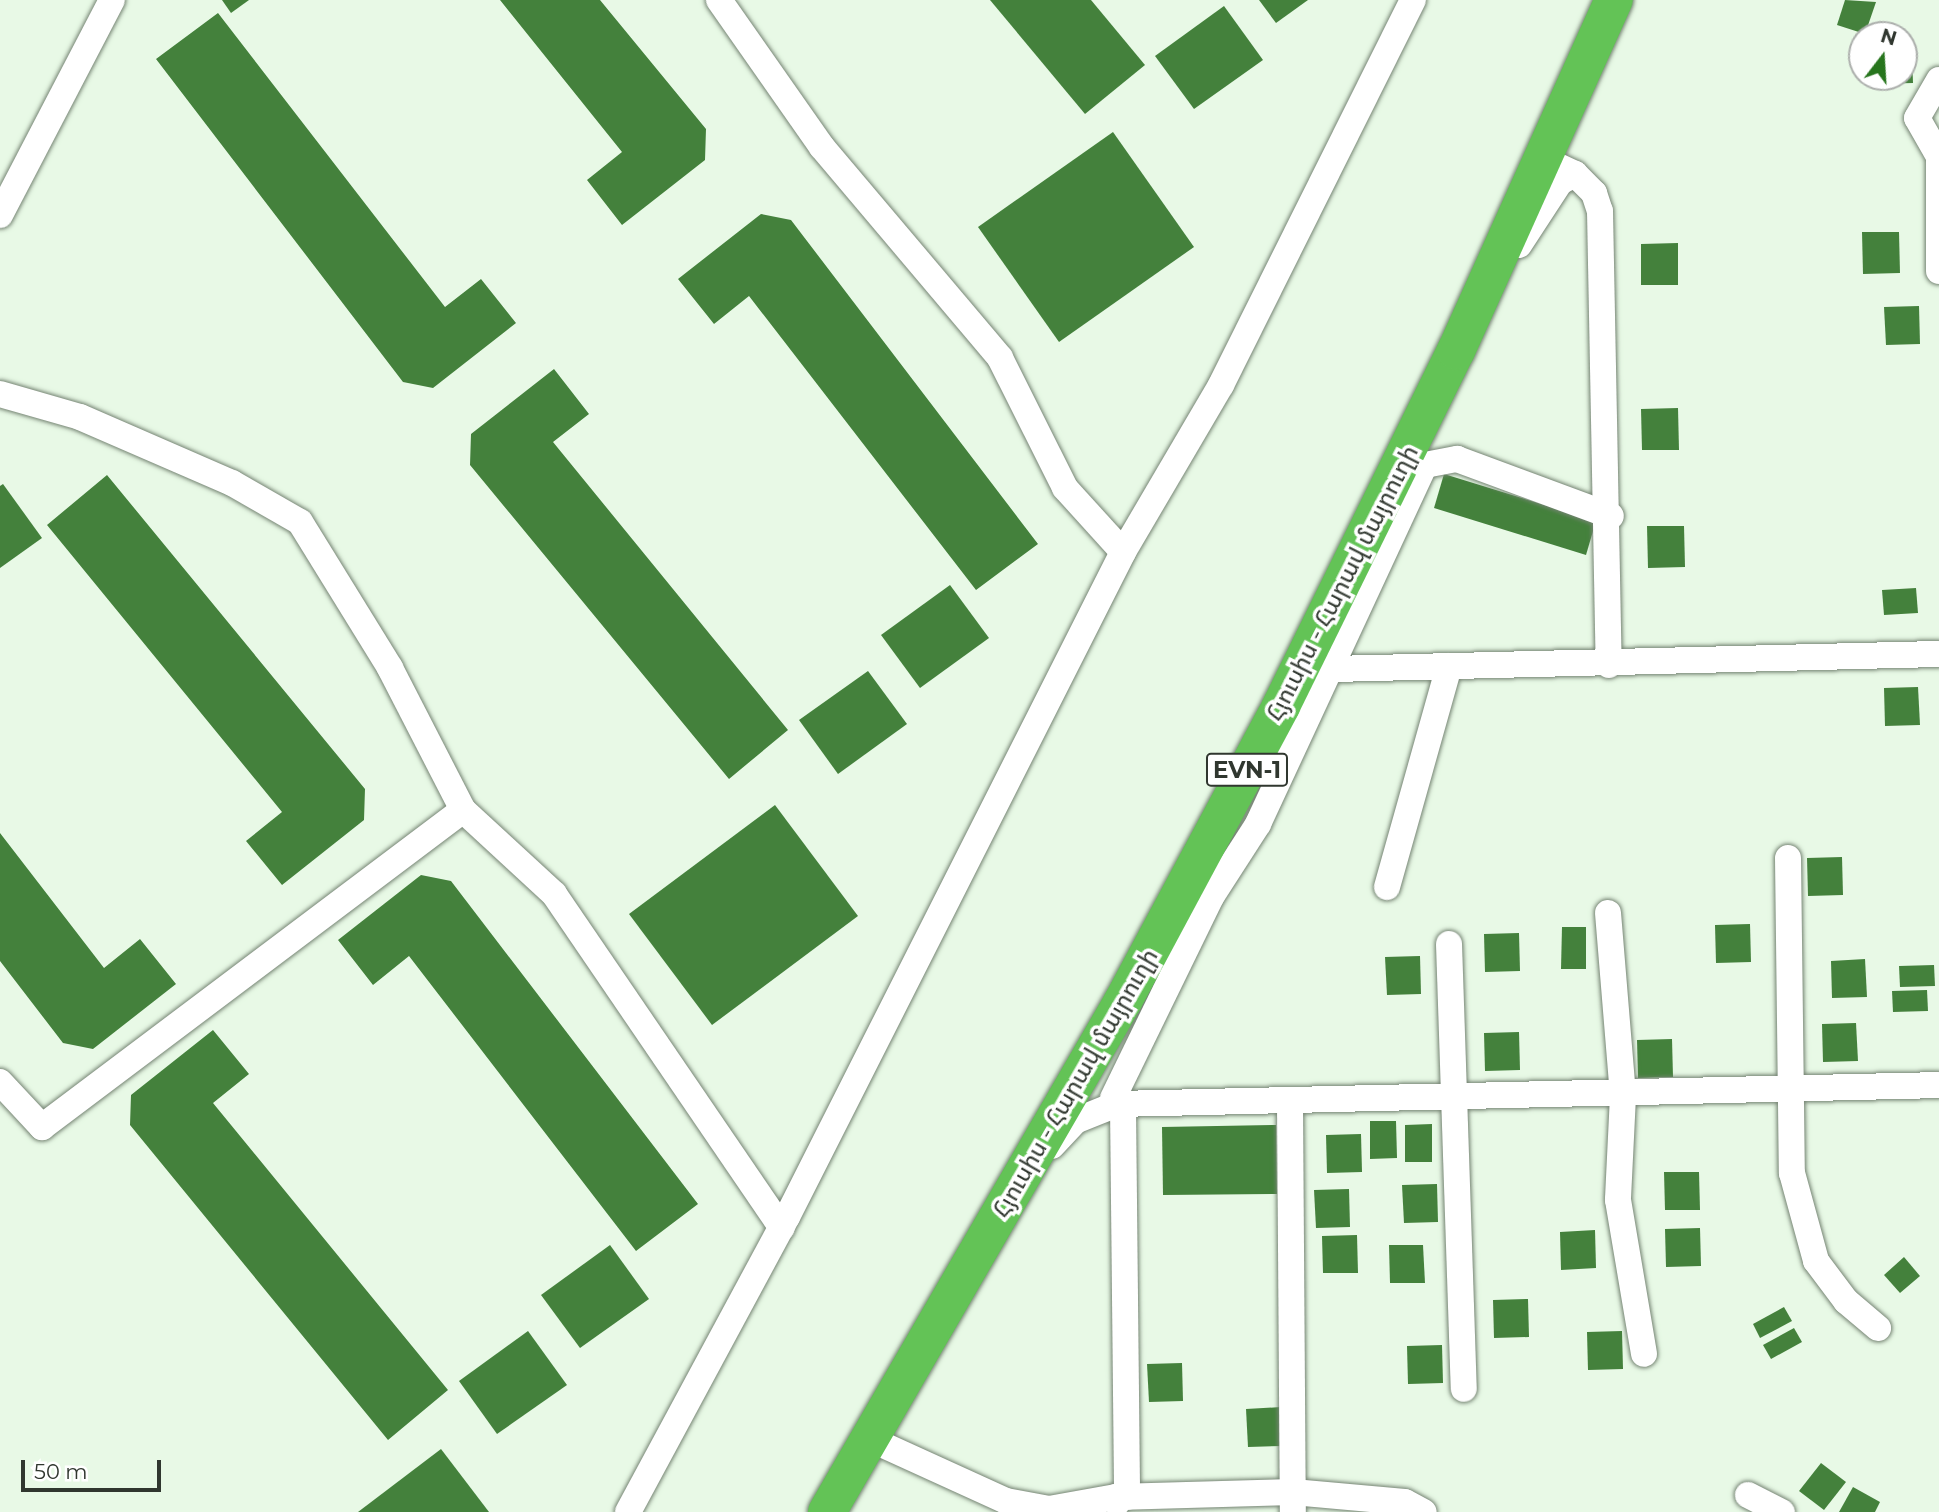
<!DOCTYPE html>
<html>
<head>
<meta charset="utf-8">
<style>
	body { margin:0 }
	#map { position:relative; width:1939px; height:1512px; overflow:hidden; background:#e8f9e6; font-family:Montserrat,"Noto Sans Armenian",sans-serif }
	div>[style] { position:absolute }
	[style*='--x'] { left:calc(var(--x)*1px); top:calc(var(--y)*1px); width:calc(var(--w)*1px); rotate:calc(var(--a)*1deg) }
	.building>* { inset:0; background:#44813c }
	.roads { filter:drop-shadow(0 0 2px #758473) drop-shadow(0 0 2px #758473) }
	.minor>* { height:26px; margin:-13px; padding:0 13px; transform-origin:13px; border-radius:13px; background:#fff }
	.highway>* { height:38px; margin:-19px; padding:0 19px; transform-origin:19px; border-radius:19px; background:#63c356 }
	span { translate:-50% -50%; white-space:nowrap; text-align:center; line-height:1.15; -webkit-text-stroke:7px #fff; paint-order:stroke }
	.shield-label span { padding:2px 5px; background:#fff; border:2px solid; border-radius:5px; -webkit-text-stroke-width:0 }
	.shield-label { font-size:23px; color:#30372f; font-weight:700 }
	.street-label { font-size:24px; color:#30372f }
	.north { position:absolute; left:1848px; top:21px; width:70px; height:70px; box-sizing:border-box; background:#fff; border:2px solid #acafac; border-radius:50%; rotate:17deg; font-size:19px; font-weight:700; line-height:28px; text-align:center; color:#30372f }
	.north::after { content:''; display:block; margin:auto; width:24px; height:32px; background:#27751d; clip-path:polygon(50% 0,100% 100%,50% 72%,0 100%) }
	.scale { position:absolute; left:21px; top:1460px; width:140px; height:32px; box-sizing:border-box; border:4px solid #30372f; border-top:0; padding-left:9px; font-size:21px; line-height:24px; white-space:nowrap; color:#30372f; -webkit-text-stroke:5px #fff; paint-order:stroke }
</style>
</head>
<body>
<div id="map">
	<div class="building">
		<i style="clip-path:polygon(222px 0,249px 0,231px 13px)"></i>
		<i style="clip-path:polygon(500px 0,600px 0,706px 129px,705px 160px,622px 225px,587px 180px,622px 152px)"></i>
		<i style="clip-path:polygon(990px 0,1091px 0,1145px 65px,1085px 114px)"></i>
		<i style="clip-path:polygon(1259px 0,1308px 0,1276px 23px)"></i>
		<i style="clip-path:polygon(1845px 0,1876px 2px,1865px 34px,1837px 25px)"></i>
		<i style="clip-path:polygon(1224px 6px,1263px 60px,1194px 109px,1155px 56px)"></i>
		<i style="clip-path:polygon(218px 13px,445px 307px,481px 279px,516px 323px,433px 388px,403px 382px,156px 59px)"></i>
		<i style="clip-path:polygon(1904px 54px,1912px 54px,1913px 83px,1875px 84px,1875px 77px,1904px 77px)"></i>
		<i style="clip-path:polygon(1113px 132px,1194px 247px,1059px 342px,978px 227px)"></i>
		<i style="clip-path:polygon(761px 214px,791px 220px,1038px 544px,976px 590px,749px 296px,714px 324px,678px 279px)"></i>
		<i style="clip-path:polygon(1862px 232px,1899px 232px,1900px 273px,1863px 274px)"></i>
		<i style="clip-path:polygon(1678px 243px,1678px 285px,1641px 285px,1641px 244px)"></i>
		<i style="clip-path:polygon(1919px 306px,1920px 344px,1886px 345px,1884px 307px)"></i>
		<i style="clip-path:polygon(554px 369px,589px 414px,553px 442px,788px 730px,729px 779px,470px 465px,471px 434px)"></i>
		<i style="clip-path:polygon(1678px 408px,1679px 450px,1642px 450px,1641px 409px)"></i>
		<i style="clip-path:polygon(1444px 474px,1596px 521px,1586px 555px,1434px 508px)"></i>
		<i style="clip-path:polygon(107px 475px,365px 789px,364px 820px,282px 885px,246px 841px,282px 812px,47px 525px)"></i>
		<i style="clip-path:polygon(3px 484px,42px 538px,0 568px,0 486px)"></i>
		<i style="clip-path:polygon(1647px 526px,1684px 526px,1685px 567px,1648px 568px)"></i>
		<i style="clip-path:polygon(950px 585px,989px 638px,920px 688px,881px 635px)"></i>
		<i style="clip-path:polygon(1916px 588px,1918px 613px,1884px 615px,1882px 590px)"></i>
		<i style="clip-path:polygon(868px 671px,907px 724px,838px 774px,799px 720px)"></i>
		<i style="clip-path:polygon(1918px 687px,1920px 725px,1885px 726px,1884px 688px)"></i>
		<i style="clip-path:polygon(775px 805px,858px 916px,712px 1025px,629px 914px)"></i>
		<i style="clip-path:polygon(0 833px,104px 968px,140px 939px,176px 984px,93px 1049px,63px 1043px,0 961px)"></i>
		<i style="clip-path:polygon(1842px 857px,1843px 895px,1808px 896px,1807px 858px)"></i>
		<i style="clip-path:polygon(421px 875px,451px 881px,698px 1204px,636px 1251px,409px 956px,373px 985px,338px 940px)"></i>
		<i style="clip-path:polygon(1750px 924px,1751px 962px,1716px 963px,1715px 925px)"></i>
		<i style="clip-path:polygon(1562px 927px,1586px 927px,1586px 969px,1561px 969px)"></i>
		<i style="clip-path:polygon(1519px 933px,1520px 971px,1485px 972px,1484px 934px)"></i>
		<i style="clip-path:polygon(1420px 956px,1421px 994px,1387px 995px,1385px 957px)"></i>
		<i style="clip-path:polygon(1865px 959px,1867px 997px,1832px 998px,1831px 961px)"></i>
		<i style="clip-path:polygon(1934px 965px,1935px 986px,1900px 987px,1899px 966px)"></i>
		<i style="clip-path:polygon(1927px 990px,1928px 1011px,1893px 1012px,1892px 991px)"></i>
		<i style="clip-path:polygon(1856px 1023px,1858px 1061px,1823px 1062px,1822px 1024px)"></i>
		<i style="clip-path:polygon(213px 1030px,249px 1074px,213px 1103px,448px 1390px,388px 1440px,130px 1125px,131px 1095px)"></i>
		<i style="clip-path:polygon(1519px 1032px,1520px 1070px,1485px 1071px,1484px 1033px)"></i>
		<i style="clip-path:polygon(1672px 1039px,1673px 1077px,1638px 1078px,1637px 1040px)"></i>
		<i style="clip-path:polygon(1370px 1121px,1396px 1121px,1397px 1158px,1370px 1159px)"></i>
		<i style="clip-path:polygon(1432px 1124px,1432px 1162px,1405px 1162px,1405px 1125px)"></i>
		<i style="clip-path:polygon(1276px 1125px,1277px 1194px,1163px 1195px,1162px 1127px)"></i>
		<i style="clip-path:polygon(1361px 1134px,1362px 1172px,1327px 1173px,1326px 1135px)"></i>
		<i style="clip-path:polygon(1664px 1172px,1699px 1172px,1700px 1210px,1665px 1210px)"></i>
		<i style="clip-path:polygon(1437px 1184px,1438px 1222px,1404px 1223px,1402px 1185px)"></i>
		<i style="clip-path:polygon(1349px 1189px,1350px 1227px,1316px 1228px,1314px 1190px)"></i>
		<i style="clip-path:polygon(1700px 1228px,1701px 1266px,1666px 1267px,1665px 1229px)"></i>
		<i style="clip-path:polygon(1595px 1230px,1596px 1268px,1561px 1270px,1560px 1232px)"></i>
		<i style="clip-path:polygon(1357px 1235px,1358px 1273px,1323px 1273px,1322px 1236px)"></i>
		<i style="clip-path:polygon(610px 1245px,649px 1299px,580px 1348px,541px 1295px)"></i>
		<i style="clip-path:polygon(1389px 1245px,1423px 1245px,1425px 1283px,1390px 1283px)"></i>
		<i style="clip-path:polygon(1904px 1257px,1920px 1276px,1900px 1293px,1884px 1275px)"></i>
		<i style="clip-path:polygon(1528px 1299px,1529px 1337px,1494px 1338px,1493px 1300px)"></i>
		<i style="clip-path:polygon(1784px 1307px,1792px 1321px,1760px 1338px,1753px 1324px)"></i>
		<i style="clip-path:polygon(1794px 1328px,1802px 1342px,1771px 1359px,1763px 1345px)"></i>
		<i style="clip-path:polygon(528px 1331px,567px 1385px,497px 1434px,459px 1381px)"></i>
		<i style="clip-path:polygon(1622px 1331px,1623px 1369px,1588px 1370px,1587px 1332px)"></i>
		<i style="clip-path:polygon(1442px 1345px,1443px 1383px,1408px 1384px,1407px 1346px)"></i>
		<i style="clip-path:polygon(1182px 1363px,1183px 1401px,1149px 1402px,1147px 1364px)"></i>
		<i style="clip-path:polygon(1281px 1407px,1283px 1446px,1248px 1447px,1246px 1409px)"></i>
		<i style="clip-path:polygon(441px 1449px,489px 1512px,358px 1512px)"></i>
		<i style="clip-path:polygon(1821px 1463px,1846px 1482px,1824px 1510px,1799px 1491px)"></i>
		<i style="clip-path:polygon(1853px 1487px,1880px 1502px,1875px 1512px,1839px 1512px)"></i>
	</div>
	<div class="roads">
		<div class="minor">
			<i style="--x:719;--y:0;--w:179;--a:55"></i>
			<i style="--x:822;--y:147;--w:276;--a:49.8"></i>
			<i style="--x:1000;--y:358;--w:145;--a:63.4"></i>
			<i style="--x:1065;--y:488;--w:86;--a:47.8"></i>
			<i style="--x:1937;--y:153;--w:40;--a:-119.7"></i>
			<i style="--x:1917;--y:118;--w:44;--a:-59.9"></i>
			<i style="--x:1939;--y:153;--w:118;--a:90"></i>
			<i style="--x:1543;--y:159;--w:35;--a:25"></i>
			<i style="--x:1575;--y:174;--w:27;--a:45"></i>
			<i style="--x:1594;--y:193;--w:19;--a:72"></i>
			<i style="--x:1600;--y:211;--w:454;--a:88.9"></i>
			<i style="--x:0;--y:215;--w:242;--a:-62.5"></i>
			<i style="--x:1519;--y:245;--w:75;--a:-56.9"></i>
			<i style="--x:1560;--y:182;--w:17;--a:-28"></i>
			<i style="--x:0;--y:394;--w:83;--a:16"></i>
			<i style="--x:80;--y:417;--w:166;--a:23.5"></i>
			<i style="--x:232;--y:483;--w:78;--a:29.8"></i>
			<i style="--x:300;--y:522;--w:172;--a:58.3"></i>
			<i style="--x:390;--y:668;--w:160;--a:62.8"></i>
			<i style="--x:463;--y:810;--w:124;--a:42.7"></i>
			<i style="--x:554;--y:894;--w:404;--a:55.7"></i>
			<i style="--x:1333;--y:669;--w:606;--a:-1.42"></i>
			<i style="--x:1788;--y:858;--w:315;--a:89.3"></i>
			<i style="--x:1792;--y:1173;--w:91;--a:74.7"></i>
			<i style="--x:1816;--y:1261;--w:50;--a:53.1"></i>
			<i style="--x:1846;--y:1301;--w:42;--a:40.2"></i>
			<i style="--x:1387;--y:887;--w:229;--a:-74.3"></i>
			<i style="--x:1608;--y:913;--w:184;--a:85.3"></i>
			<i style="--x:1623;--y:1096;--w:104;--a:92.8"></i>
			<i style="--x:1618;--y:1200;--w:156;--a:80.4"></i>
			<i style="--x:1449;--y:944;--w:445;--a:88.1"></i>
			<i style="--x:0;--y:1082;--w:62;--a:47"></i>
			<i style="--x:42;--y:1127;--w:527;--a:-36.98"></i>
			<i style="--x:1113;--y:1098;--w:224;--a:-64"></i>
			<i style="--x:1211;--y:897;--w:87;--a:-57.2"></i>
			<i style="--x:1258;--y:824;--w:396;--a:-65.1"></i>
			<i style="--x:1425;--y:465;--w:33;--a:-11"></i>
			<i style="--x:1457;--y:459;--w:164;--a:20.3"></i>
			<i style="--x:1290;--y:1104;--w:408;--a:89.6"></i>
			<i style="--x:1123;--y:1106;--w:391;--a:89.4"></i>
			<i style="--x:1052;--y:1146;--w:34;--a:-47"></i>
			<i style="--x:1075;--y:1121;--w:45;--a:-22"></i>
			<i style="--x:1117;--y:1104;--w:822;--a:-1.32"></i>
			<i style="--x:870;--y:1439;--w:149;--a:24.5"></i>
			<i style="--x:1006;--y:1501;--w:44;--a:10.5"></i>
			<i style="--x:1049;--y:1509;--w:68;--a:-10.2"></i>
			<i style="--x:1748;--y:1495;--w:38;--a:27"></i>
			<i style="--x:1117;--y:1503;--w:6;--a:-99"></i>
			<i style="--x:1116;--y:1497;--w:177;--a:-1.6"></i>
			<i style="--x:1293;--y:1492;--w:112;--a:5.1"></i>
			<i style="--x:1405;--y:1502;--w:21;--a:28"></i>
			<i style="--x:628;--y:1512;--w:335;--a:-61.7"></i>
			<i style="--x:787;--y:1217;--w:745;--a:-63.19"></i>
			<i style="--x:1123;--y:552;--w:194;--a:-59.6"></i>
			<i style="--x:1221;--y:385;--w:430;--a:-63.5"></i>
		</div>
		<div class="highway">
			<i style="--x:827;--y:1512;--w:591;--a:-59.92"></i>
			<i style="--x:1123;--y:1001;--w:335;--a:-61.8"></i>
			<i style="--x:1281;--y:706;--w:396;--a:-63.8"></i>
			<i style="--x:1456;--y:351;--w:385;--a:-65.8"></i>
		</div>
	</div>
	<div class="shield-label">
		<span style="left:1247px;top:770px">EVN-1</span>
	</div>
	<div class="street-label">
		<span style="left:1342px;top:583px;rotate:-63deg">Հյուսիս - Հարավ մայրուղի</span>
		<span style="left:1075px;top:1083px;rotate:-60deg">Հյուսիս - Հարավ մայրուղի</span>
	</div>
	<div class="north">N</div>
	<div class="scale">50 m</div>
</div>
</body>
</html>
